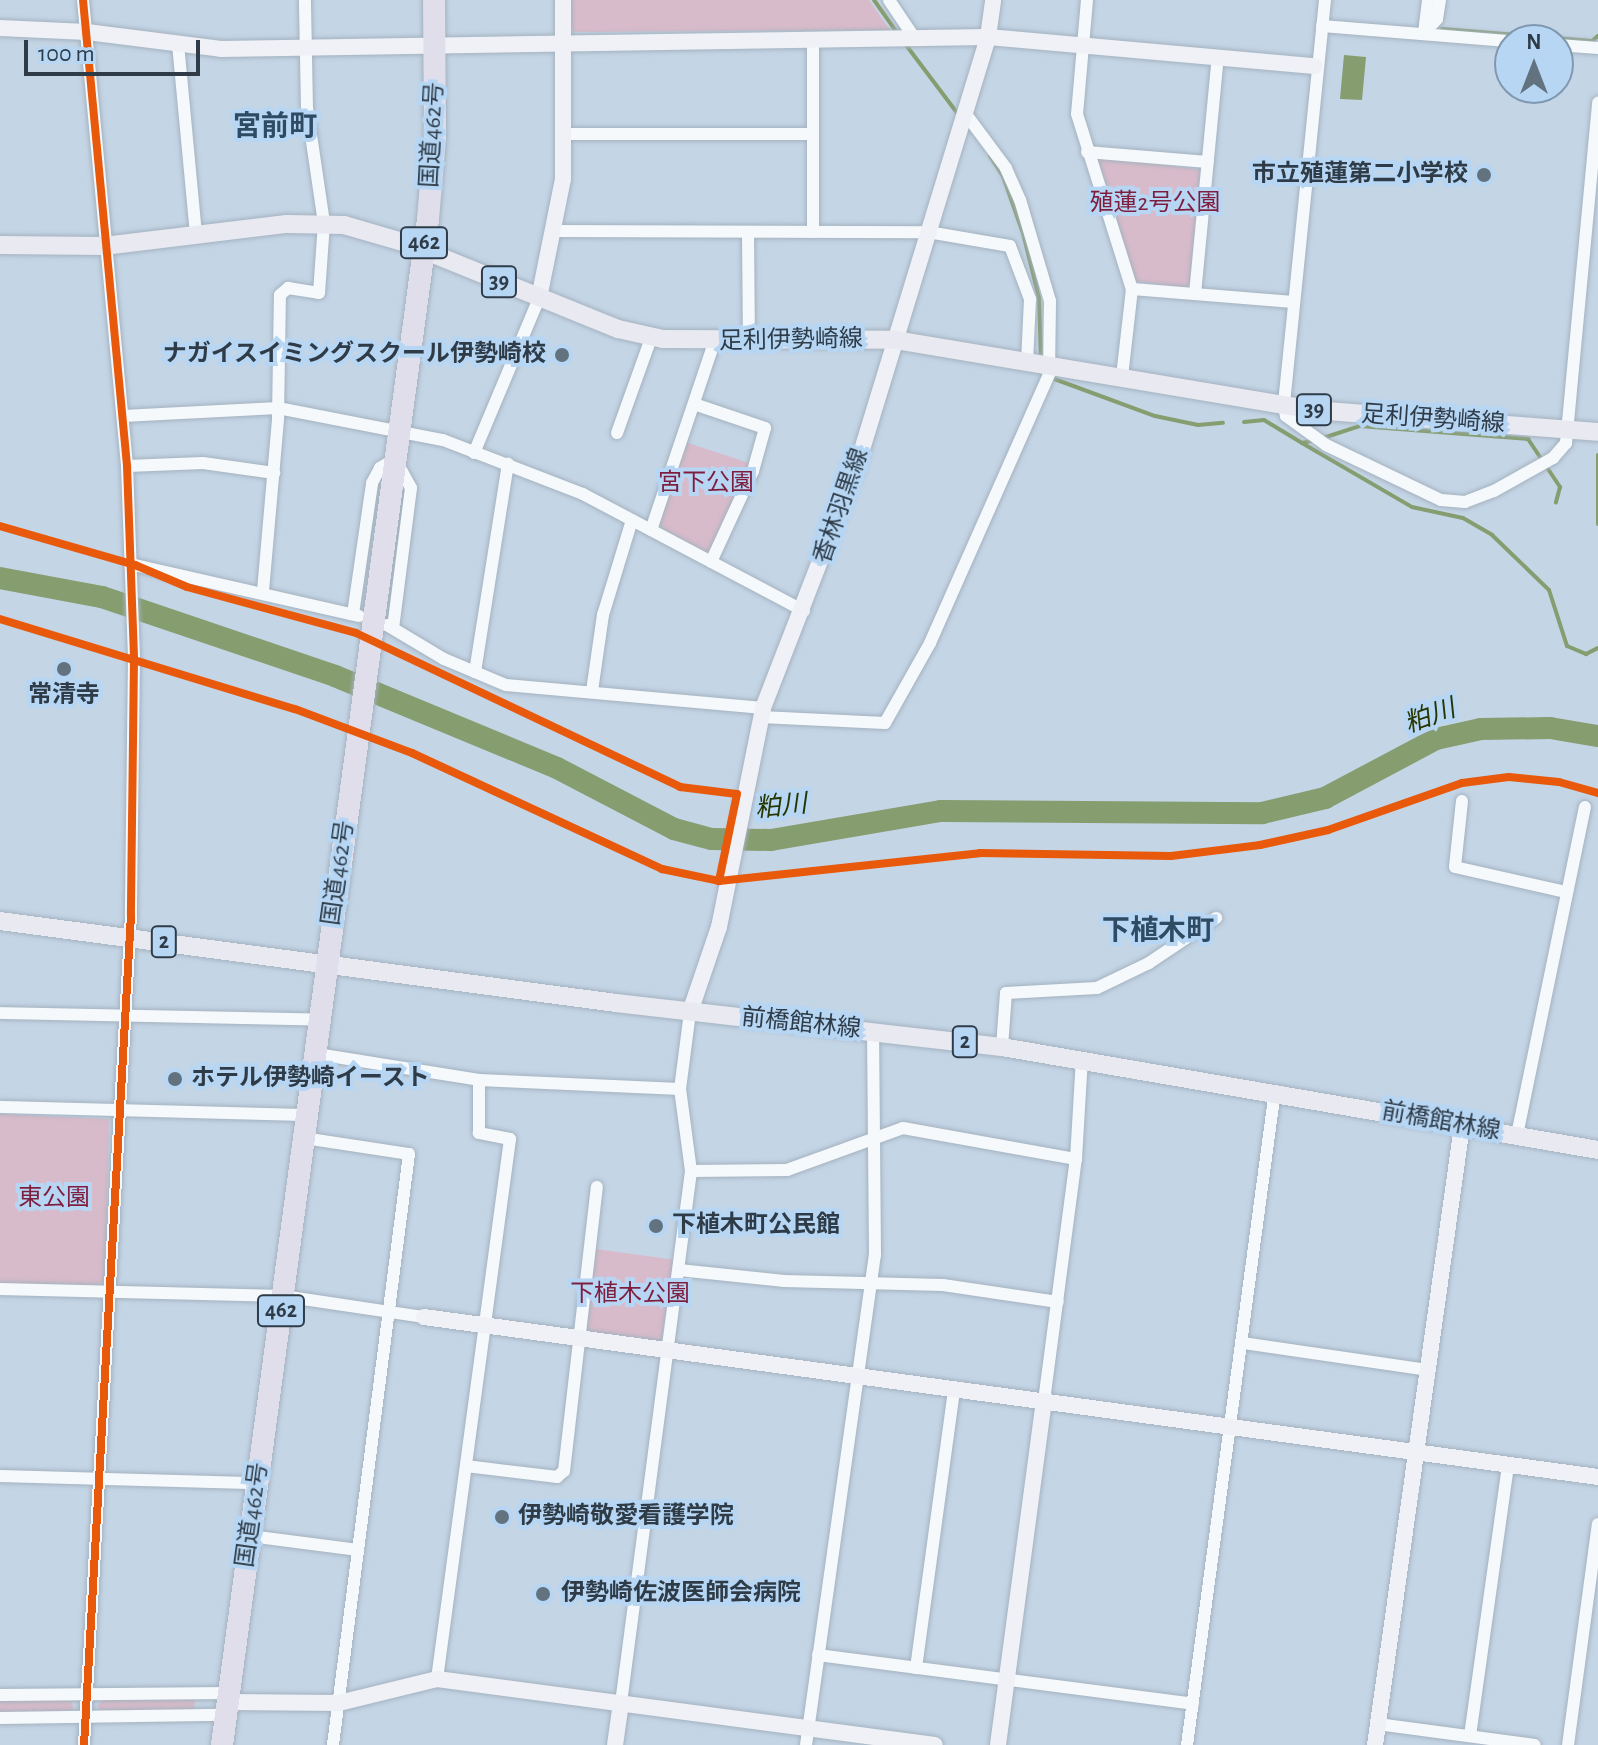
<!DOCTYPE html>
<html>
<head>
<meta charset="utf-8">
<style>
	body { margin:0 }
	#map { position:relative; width:1598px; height:1745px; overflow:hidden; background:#c4d5e6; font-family:"Alegreya Sans","Noto Sans JP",sans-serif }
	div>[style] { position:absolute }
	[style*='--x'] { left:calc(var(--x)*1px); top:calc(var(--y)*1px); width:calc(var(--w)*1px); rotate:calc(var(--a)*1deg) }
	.green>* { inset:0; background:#d8bbca }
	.water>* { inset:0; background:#869d6f }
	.stream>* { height:4px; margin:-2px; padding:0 2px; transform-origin:2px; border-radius:2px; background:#869d6f }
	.river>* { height:22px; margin:-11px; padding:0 11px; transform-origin:11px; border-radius:11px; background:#869d6f }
	.roads { filter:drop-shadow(0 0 2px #a4b2bf) drop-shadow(0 0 2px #a4b2bf) }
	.street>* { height:12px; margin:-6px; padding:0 6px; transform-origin:6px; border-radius:6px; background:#f6f9fb }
	.secondary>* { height:16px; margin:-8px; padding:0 8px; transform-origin:8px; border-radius:8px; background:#eff1f6 }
	.primary>* { height:18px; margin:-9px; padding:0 9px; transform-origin:9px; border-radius:9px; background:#e9e9f2 }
	.highway>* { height:22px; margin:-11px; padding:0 11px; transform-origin:11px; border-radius:11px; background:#e1deec }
	.cycleway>* { height:8px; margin:-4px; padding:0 4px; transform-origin:4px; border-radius:4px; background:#e8590c }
	.dots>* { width:22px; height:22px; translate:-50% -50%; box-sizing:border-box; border:4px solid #b6d6f4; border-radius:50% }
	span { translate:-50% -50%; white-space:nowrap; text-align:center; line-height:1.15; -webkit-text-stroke:8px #b6d6f4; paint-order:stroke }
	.shield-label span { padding:2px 6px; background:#b6d6f4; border:2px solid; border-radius:6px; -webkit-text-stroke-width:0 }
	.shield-label { font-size:22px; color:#2f3c48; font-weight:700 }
	.street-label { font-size:24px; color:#2f3c48 }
	.poi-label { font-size:24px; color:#2f3c48; font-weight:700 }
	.right { translate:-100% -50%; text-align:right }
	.left { translate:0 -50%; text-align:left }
	.park-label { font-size:24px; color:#7f1d3e }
	.water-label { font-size:26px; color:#263600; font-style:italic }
	.quarter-label { font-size:28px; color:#2f4b64; font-weight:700 }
	.north { position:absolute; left:1494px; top:24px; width:80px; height:80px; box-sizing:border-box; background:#b6d6f4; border:2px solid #8098af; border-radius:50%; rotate:0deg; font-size:22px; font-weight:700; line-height:32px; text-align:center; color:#2f3c48 }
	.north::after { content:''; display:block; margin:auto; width:28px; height:36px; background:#63727f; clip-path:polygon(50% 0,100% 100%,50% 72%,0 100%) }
	.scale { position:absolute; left:24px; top:40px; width:176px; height:36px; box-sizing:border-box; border:4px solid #2f3c48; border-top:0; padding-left:10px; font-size:24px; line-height:28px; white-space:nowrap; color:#2f3c48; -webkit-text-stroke:6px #b6d6f4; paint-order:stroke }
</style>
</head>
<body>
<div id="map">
	<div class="green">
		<i style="clip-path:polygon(570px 0,869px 0,890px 30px,575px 32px,570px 29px)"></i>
		<i style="clip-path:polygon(1100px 156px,1202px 170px,1191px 283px,1185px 288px,1135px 281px,1096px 163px)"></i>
		<i style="clip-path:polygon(685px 442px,752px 464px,712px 551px,706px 553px,662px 529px,659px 522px)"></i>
		<i style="clip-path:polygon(0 1114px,109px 1119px,105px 1280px,99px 1285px,0 1284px)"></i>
		<i style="clip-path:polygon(596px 1249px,676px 1260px,661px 1341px,586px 1331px)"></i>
		<i style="clip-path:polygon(190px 1697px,195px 1700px,194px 1710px,104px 1713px,97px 1706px,105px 1698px)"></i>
		<i style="clip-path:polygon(0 1700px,71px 1700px,74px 1710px,0 1714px)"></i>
	</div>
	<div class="water">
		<i style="clip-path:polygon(1344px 55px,1366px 57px,1362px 100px,1340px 99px)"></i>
	</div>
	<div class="stream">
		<i style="--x:874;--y:0;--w:42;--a:54.8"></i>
		<i style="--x:1442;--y:29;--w:150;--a:4.6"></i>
		<i style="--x:1592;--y:41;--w:8;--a:-40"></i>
		<i style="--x:906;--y:45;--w:86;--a:53"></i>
		<i style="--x:990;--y:156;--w:24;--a:57"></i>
		<i style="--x:1003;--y:176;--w:60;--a:70.7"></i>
		<i style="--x:1023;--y:233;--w:67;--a:76.2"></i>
		<i style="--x:1039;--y:298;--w:60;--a:88.1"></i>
		<i style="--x:1049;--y:377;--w:113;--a:20.2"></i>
		<i style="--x:1155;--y:416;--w:44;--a:11.8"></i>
		<i style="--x:1198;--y:425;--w:25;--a:-5"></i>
		<i style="--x:1244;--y:422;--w:20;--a:-6"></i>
		<i style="--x:1264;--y:420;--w:44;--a:31.2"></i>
		<i style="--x:1302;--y:443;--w:13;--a:-13"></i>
		<i style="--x:1323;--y:438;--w:39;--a:-18"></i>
		<i style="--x:1360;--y:426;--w:169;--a:4.4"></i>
		<i style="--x:1528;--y:439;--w:58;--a:56.3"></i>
		<i style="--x:1560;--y:487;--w:16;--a:105"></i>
		<i style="--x:1302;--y:443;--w:127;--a:30.2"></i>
		<i style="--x:1412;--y:507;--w:52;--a:12.2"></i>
		<i style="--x:1463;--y:518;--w:34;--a:30"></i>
		<i style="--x:1492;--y:535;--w:79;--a:44"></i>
		<i style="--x:1549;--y:590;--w:59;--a:72.2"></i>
		<i style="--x:1567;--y:646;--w:21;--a:23"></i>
		<i style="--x:1586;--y:654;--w:13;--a:-27"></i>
		<i style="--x:1598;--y:455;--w:69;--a:90"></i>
	</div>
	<div class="river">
		<i style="--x:0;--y:578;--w:104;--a:10.6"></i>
		<i style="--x:102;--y:597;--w:246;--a:18.7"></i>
		<i style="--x:335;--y:676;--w:240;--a:22.5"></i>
		<i style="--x:557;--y:768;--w:132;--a:27.5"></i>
		<i style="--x:674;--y:829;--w:39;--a:15"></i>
		<i style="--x:712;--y:839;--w:59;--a:1"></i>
		<i style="--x:771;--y:840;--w:172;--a:-9.7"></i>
		<i style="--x:941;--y:811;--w:321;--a:0.4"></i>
		<i style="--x:1262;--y:813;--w:65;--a:-13.4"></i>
		<i style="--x:1325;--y:798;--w:126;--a:-28"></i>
		<i style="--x:1436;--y:739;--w:46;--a:-12.5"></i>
		<i style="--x:1481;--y:729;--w:69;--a:-0.8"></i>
		<i style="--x:1550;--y:728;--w:49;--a:9.5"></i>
	</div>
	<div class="roads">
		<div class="street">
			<i style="--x:83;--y:0;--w:468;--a:84.6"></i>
			<i style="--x:127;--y:466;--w:192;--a:87.9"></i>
			<i style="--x:134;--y:658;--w:257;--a:90.7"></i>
			<i style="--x:131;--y:915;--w:831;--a:93.24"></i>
			<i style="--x:889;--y:0;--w:45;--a:56"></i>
			<i style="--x:1087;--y:0;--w:114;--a:95"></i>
			<i style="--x:1077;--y:114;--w:183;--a:72.6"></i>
			<i style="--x:1132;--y:289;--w:89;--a:96.5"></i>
			<i style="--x:1325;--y:0;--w:408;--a:95.8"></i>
			<i style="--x:1284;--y:406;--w:10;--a:79"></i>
			<i style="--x:1286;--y:416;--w:49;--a:35.9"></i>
			<i style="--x:1326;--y:445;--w:127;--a:25.6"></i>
			<i style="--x:1441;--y:500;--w:24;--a:5"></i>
			<i style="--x:1465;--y:502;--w:31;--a:-21"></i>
			<i style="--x:1494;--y:491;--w:68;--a:-29.2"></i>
			<i style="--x:1553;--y:458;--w:20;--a:-49"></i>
			<i style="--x:1566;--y:443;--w:342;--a:-84.6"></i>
			<i style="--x:1322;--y:26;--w:189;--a:4.6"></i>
			<i style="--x:1424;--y:33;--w:19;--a:-47"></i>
			<i style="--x:1437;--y:19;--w:19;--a:-81"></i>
			<i style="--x:1424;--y:33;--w:33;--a:-83"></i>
			<i style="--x:178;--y:44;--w:191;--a:84.6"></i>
			<i style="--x:1558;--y:45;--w:40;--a:4.3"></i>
			<i style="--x:564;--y:134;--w:249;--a:0"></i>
			<i style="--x:1087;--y:152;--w:121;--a:4.7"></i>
			<i style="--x:553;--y:231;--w:375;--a:0.2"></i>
			<i style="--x:928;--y:232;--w:83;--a:9.7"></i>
			<i style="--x:1010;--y:246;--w:57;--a:69.3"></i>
			<i style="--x:1030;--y:299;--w:63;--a:92.7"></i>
			<i style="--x:748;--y:232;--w:110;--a:89.5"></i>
			<i style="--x:813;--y:232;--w:194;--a:-90"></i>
			<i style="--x:1132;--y:289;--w:162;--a:4.6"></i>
			<i style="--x:1195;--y:294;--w:238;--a:-84.5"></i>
			<i style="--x:694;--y:404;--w:75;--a:18.7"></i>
			<i style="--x:765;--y:428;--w:45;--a:105.6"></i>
			<i style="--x:753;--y:471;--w:100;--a:114.8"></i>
			<i style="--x:123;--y:416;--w:155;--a:-3"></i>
			<i style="--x:278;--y:408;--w:168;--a:11"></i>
			<i style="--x:443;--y:440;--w:150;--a:21.1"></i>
			<i style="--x:583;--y:494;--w:250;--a:27.9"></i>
			<i style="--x:617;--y:433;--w:101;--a:-70.3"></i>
			<i style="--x:474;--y:453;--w:168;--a:-67.2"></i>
			<i style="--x:127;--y:466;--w:76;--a:-2.3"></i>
			<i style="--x:203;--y:463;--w:72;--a:8"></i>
			<i style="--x:651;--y:530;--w:197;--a:-71.4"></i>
			<i style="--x:130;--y:564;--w:235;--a:12.8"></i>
			<i style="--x:263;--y:591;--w:174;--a:-85"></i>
			<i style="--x:278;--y:418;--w:123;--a:-89.1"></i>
			<i style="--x:280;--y:295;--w:11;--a:-41"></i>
			<i style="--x:288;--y:288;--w:31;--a:9"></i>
			<i style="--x:319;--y:293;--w:70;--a:-85.9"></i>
			<i style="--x:324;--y:223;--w:116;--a:-98.4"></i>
			<i style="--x:307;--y:108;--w:108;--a:-91.1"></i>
			<i style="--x:353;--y:614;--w:132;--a:-81.7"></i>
			<i style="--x:372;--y:483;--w:17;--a:-62"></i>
			<i style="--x:380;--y:468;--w:17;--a:-31"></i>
			<i style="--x:395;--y:459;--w:33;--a:61"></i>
			<i style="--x:411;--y:488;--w:141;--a:97.3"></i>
			<i style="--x:387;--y:625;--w:66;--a:30.8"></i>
			<i style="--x:444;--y:659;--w:67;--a:22.8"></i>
			<i style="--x:506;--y:685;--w:258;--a:5.1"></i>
			<i style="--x:475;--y:672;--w:211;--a:-81"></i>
			<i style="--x:592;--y:691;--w:77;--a:-81.8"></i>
			<i style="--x:603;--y:615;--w:99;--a:-73"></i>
			<i style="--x:761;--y:717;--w:124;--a:2.8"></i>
			<i style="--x:885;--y:723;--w:92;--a:-60.6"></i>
			<i style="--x:930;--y:643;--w:294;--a:-66.1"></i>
			<i style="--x:1049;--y:374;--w:73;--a:-89.2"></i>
			<i style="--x:1050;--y:301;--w:105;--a:-106.5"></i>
			<i style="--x:1020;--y:200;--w:35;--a:-114"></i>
			<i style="--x:1006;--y:168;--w:69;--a:-126.7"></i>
			<i style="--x:1462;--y:801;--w:66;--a:96.1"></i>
			<i style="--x:1455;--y:867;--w:114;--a:12.7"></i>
			<i style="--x:0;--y:1013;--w:321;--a:1.2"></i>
			<i style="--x:1002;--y:1047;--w:54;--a:-85.8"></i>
			<i style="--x:1006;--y:993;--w:91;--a:-3.1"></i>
			<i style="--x:1097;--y:988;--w:58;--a:-25.7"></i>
			<i style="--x:1149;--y:963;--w:81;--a:-33.9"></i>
			<i style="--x:317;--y:1054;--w:164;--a:9.1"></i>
			<i style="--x:479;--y:1080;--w:201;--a:2.6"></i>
			<i style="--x:0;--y:1107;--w:307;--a:1.5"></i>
			<i style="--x:1517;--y:1135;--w:335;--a:-78.3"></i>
			<i style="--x:304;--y:1138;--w:106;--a:8.7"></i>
			<i style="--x:409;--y:1154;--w:596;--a:97.33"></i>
			<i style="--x:691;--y:1171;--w:96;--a:-0.6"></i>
			<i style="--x:787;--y:1170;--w:123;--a:-19.9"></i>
			<i style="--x:903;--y:1128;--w:176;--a:10.2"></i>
			<i style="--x:679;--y:1270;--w:106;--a:6"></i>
			<i style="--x:784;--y:1281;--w:159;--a:1.4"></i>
			<i style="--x:943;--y:1285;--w:116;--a:8.4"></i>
			<i style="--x:0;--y:1289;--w:283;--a:1.4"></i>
			<i style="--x:283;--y:1296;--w:143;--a:8.5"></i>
			<i style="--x:1243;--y:1343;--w:187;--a:8.3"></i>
			<i style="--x:1044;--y:1401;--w:244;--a:-82.5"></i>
			<i style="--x:1076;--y:1159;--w:101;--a:-86.6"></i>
			<i style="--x:466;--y:1466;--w:92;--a:6.9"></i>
			<i style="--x:557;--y:1477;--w:9;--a:-41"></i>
			<i style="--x:564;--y:1471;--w:286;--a:-83.4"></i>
			<i style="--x:0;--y:1476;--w:257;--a:1.6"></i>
			<i style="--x:250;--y:1536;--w:109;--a:7.4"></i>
			<i style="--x:818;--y:1655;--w:378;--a:7.4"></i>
			<i style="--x:916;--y:1668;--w:282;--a:-82.2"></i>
			<i style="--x:437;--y:1679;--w:545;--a:-82.3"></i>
			<i style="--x:510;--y:1139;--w:32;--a:-169"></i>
			<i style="--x:479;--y:1133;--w:53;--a:-90"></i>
			<i style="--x:0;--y:1695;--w:229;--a:-0.5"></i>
			<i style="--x:621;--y:1703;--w:537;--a:-82.5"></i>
			<i style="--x:691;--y:1171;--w:83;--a:-97.6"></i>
			<i style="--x:680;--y:1089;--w:78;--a:-82.6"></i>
			<i style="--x:0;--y:1718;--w:225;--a:-0.8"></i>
			<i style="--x:1378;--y:1724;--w:158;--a:7.6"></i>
			<i style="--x:1470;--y:1736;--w:275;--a:-82"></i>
			<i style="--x:806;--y:1745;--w:495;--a:-82"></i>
			<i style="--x:875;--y:1255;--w:223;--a:-90.5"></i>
			<i style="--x:1187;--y:1745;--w:660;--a:-82.34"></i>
			<i style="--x:1568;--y:1745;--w:223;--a:-82.3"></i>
		</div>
		<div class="secondary">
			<i style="--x:0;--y:28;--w:87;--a:2.6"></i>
			<i style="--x:87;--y:32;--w:135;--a:7.2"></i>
			<i style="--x:221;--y:49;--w:767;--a:-0.9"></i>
			<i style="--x:988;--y:37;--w:328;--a:5.1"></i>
			<i style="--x:539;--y:298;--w:121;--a:-78.6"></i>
			<i style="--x:563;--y:179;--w:179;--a:-90"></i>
			<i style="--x:690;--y:1012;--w:90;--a:-71.2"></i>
			<i style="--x:719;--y:927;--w:223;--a:-78.6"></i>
			<i style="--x:763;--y:708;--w:260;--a:-68.8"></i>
			<i style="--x:857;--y:466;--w:449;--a:-73"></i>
			<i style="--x:988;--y:37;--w:37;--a:-82"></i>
			<i style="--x:424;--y:1317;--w:1185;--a:7.76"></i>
			<i style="--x:228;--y:1702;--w:111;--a:0.5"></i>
			<i style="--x:339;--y:1703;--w:101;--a:-13.8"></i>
			<i style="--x:437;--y:1679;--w:502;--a:7.55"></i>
			<i style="--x:615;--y:1745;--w:42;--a:-81.9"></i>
			<i style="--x:998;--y:1745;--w:347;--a:-82.4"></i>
			<i style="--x:1375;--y:1745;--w:625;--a:-82"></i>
		</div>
		<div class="primary">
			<i style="--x:0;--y:245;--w:104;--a:0.6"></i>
			<i style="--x:104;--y:246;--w:184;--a:-6.9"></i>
			<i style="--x:287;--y:224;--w:57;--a:1"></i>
			<i style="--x:344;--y:225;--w:65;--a:16.2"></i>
			<i style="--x:406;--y:243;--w:229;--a:22.1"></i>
			<i style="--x:618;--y:329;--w:46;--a:12.5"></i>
			<i style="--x:663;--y:339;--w:233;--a:0.2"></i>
			<i style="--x:896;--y:340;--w:423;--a:9.5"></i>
			<i style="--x:1313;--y:410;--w:286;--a:4.4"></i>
			<i style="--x:0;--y:921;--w:621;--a:7.58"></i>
			<i style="--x:616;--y:1003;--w:388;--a:6.5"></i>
			<i style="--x:1002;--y:1047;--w:605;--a:9.8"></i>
		</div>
		<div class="highway">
			<i style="--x:222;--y:1745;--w:1540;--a:-82.31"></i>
			<i style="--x:428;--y:219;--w:82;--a:-85.1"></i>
			<i style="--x:435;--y:137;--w:137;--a:-90.4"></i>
		</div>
	</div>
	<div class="cycleway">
		<i style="--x:83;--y:0;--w:468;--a:84.6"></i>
		<i style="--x:127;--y:466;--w:192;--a:87.9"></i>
		<i style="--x:134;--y:658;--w:257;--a:90.7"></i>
		<i style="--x:131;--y:915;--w:831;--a:93.24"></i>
		<i style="--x:0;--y:526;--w:141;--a:16.1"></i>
		<i style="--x:135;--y:565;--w:56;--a:22.9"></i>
		<i style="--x:187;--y:587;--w:175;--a:15.2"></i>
		<i style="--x:356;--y:633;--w:359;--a:25.4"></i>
		<i style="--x:680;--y:787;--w:57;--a:7"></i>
		<i style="--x:737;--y:794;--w:89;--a:101.7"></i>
		<i style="--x:0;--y:619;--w:308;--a:17"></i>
		<i style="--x:295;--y:709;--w:125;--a:20.6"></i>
		<i style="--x:412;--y:753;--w:276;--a:24.9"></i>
		<i style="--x:662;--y:869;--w:58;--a:11.9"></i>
		<i style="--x:719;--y:881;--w:262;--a:-6.1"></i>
		<i style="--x:980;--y:853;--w:191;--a:0.9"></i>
		<i style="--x:1171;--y:856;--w:90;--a:-7"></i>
		<i style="--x:1260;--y:845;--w:70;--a:-12.4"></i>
		<i style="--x:1328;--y:830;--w:142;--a:-19.3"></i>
		<i style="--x:1462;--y:783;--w:47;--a:-7.3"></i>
		<i style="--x:1509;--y:777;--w:50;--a:5.7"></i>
		<i style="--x:1559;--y:782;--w:41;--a:15.8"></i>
	</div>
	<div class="dots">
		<i style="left:1484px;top:175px;background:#63727f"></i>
		<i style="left:562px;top:355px;background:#63727f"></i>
		<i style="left:64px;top:669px;background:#63727f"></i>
		<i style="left:175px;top:1079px;background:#63727f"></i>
		<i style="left:656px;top:1226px;background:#63727f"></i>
		<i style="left:502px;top:1517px;background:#63727f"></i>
		<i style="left:543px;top:1594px;background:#63727f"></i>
	</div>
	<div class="shield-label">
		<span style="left:424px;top:243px">462</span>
		<span style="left:499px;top:282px">39</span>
		<span style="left:1314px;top:410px">39</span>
		<span style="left:164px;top:942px">2</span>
		<span style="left:965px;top:1042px">2</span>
		<span style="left:281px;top:1311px">462</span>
	</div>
	<div class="street-label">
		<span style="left:433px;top:135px;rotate:-87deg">国道462号</span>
		<span style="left:791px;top:341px;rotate:-1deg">足利伊勢崎線</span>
		<span style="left:1433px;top:420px;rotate:4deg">足利伊勢崎線</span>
		<span style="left:842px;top:506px;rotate:-71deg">香林羽黒線</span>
		<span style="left:339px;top:873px;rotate:-82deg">国道462号</span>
		<span style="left:801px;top:1024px;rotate:6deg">前橋館林線</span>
		<span style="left:1441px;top:1122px;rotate:10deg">前橋館林線</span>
		<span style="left:253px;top:1515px;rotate:-82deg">国道462号</span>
	</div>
	<div class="poi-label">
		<span class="right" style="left:1468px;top:175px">市立殖蓮第二小学校</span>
		<span class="right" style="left:546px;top:355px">ナガイスイミングスクール伊勢崎校</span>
		<span style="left:64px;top:696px">常清寺</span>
		<span class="left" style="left:191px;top:1079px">ホテル伊勢崎イースト</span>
		<span class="left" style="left:672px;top:1226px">下植木町公民館</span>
		<span class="left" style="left:518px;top:1517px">伊勢崎敬愛看護学院</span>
		<span class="left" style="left:561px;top:1594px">伊勢崎佐波医師会病院</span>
	</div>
	<div class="park-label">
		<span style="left:1155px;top:204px">殖蓮2号公園</span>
		<span style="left:706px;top:484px">宮下公園</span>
		<span style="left:54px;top:1199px">東公園</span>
		<span style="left:630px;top:1295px">下植木公園</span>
	</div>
	<div class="water-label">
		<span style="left:1430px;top:717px;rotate:-20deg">粕川</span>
		<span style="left:781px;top:807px;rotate:-6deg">粕川</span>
	</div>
	<div class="quarter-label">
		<span style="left:275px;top:127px">宮前町</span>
		<span style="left:1158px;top:931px">下植木町</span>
	</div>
	<div class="north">N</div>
	<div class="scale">100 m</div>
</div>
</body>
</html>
